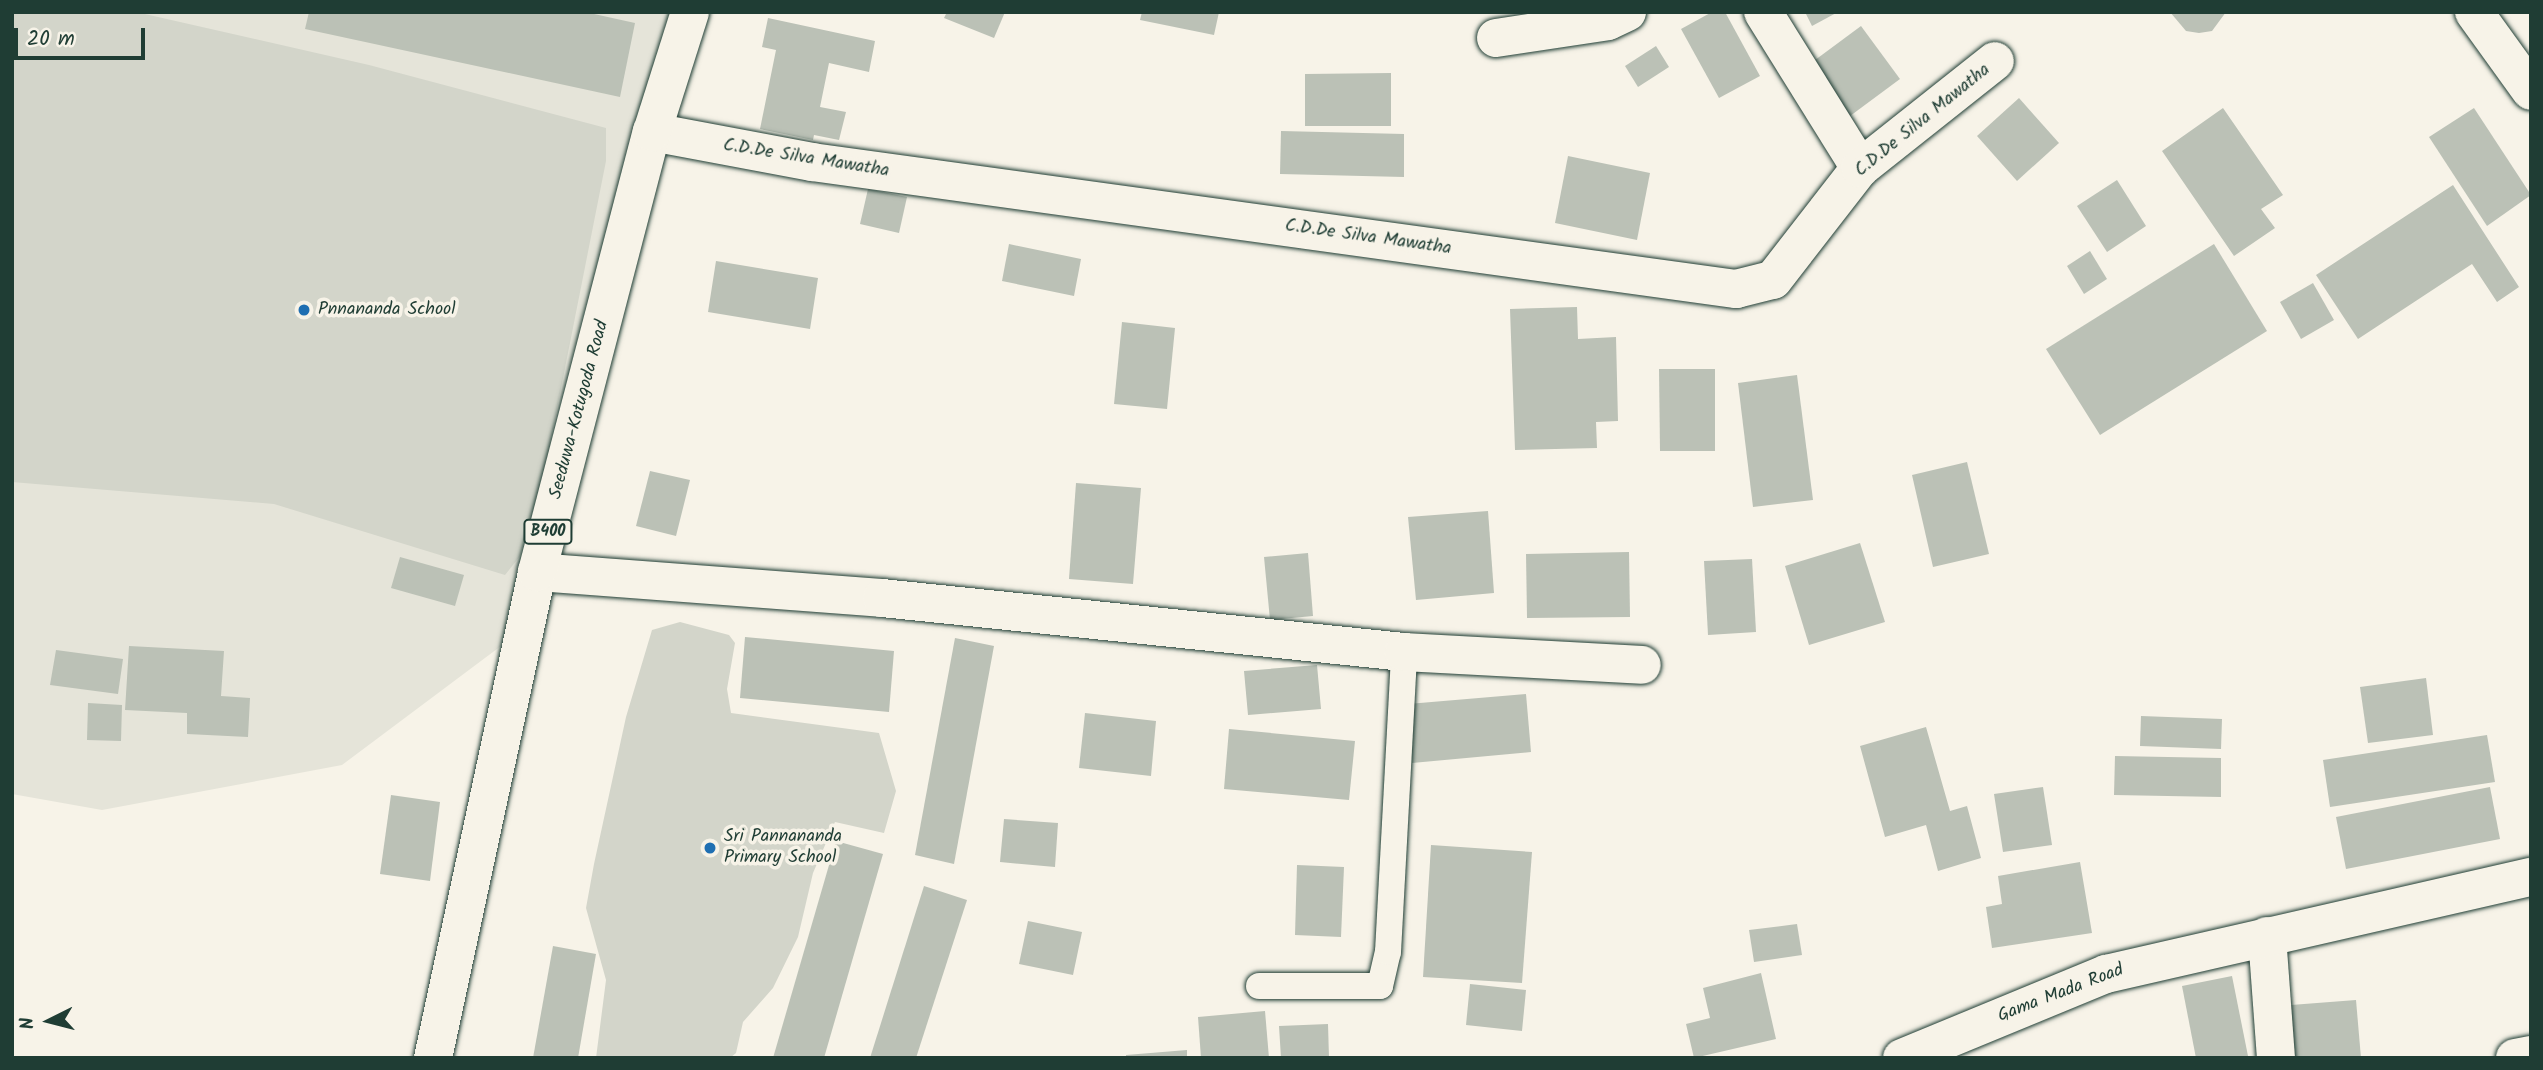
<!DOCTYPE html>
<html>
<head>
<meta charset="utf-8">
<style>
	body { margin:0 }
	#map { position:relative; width:2543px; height:1070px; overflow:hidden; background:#f7f3e8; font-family:Kalam,sans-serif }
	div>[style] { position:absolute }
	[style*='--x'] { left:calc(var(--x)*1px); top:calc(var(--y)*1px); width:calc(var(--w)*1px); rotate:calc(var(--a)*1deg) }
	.built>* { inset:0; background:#e5e4d9 }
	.green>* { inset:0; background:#d3d5ca }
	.building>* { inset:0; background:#bbc1b6 }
	.roads { filter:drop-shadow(0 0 2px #1f3d34) drop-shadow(0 0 2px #1f3d34) }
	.service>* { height:26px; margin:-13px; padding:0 13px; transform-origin:13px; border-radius:13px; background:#f7f3e8 }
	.minor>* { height:38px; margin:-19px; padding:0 19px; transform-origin:19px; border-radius:19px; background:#f7f3e8 }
	.primary>* { height:38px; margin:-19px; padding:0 19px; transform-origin:19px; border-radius:19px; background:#f7f3e8 }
	.dots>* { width:19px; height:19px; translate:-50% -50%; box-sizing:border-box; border:4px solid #f7f3e8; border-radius:50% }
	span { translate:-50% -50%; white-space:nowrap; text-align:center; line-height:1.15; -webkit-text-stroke:7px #f7f3e8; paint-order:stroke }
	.shield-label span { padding:2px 5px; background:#f7f3e8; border:2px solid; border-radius:5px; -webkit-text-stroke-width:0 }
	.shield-label { font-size:16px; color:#1f3d34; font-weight:700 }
	.street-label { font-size:18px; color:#1f3d34 }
	.poi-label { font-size:18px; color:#1f3d34 }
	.left { translate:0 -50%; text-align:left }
	.frame { position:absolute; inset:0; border:14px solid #1f3d34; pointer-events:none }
	.north { position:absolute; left:14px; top:986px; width:70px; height:70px; -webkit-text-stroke:5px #f7f3e8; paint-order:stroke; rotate:264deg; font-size:19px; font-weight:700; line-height:28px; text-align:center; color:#1f3d34 }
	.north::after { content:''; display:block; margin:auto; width:24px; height:32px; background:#1f3d34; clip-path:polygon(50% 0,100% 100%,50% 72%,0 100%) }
	.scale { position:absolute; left:14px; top:28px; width:131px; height:32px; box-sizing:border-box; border:4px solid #1f3d34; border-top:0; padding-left:9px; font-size:21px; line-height:24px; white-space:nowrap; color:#1f3d34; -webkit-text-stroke:5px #f7f3e8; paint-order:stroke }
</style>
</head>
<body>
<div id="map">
	<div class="built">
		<i style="clip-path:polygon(12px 12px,674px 12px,551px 510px,501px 646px,342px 765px,102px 810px,12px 794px)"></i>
	</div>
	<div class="green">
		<i style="clip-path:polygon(12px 12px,136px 12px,369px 65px,606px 128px,606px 161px,546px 464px,520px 556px,505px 575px,274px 504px,12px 482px)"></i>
		<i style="clip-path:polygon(680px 622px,729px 635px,735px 643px,727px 689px,731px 713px,879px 733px,896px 791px,884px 833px,835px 822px,813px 873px,798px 937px,773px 988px,743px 1022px,736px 1053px,730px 1058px,596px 1058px,606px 980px,586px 908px,594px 864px,626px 717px,652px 630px)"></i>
	</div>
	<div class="building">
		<i style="clip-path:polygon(309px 12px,585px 12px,635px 23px,620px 97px,305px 29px)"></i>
		<i style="clip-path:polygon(947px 12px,1005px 12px,994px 38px,944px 18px)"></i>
		<i style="clip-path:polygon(1142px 12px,1219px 12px,1214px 35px,1140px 20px)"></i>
		<i style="clip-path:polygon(1712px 12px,1725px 12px,1760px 76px,1719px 98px,1681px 29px)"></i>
		<i style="clip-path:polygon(1805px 12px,1838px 12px,1812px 26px)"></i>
		<i style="clip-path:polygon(2170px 12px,2226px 12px,2212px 31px,2199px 33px,2186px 31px)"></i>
		<i style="clip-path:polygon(768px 18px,875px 41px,869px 72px,829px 63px,820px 107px,846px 112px,839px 140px,814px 135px,813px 140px,760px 129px,776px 50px,762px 47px)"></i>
		<i style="clip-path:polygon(1861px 26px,1900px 79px,1846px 119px,1807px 66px)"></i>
		<i style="clip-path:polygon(1656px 46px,1669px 67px,1638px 87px,1625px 66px)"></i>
		<i style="clip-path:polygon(1391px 73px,1391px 126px,1305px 126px,1305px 74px)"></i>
		<i style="clip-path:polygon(2019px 98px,2059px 143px,2017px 181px,1977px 136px)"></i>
		<i style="clip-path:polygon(2223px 108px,2283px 195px,2261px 209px,2275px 228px,2234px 256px,2162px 151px)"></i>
		<i style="clip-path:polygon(2474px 108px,2531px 195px,2487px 226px,2429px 137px)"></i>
		<i style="clip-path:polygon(1281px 131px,1404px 134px,1404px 177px,1280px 174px)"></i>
		<i style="clip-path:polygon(1568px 156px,1650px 173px,1637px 240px,1555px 223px)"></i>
		<i style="clip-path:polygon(2117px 180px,2146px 226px,2107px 252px,2077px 206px)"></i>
		<i style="clip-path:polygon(2453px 185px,2519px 287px,2497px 302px,2472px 264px,2358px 339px,2316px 275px)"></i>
		<i style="clip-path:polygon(868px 189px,907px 197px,899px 233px,860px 224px)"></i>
		<i style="clip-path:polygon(1009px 244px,1081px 259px,1074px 296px,1002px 281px)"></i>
		<i style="clip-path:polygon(2214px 244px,2267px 331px,2100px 435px,2046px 349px)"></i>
		<i style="clip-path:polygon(2090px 251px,2107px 279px,2084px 294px,2067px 266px)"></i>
		<i style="clip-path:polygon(716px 261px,818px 278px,810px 329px,708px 312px)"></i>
		<i style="clip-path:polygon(2313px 283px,2334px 320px,2301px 339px,2280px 302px)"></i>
		<i style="clip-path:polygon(1577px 307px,1578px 339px,1616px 337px,1618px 421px,1596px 422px,1597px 448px,1515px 450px,1510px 309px)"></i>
		<i style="clip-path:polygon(1122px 322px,1175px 328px,1167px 409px,1114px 404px)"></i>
		<i style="clip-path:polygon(1659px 369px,1715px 369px,1715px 451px,1660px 451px)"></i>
		<i style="clip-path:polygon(1797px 375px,1813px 500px,1753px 507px,1738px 383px)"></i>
		<i style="clip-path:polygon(1967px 462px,1989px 554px,1933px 567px,1912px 475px)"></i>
		<i style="clip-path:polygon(650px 471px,690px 480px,676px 536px,636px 526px)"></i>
		<i style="clip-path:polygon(1076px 483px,1141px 488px,1133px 584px,1069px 579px)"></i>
		<i style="clip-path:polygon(1488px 511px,1494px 593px,1416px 600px,1408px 517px)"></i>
		<i style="clip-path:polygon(1860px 543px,1885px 622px,1809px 645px,1785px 566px)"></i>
		<i style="clip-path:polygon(1629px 552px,1630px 617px,1527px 618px,1526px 554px)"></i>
		<i style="clip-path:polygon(1308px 553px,1313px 616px,1270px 620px,1264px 557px)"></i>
		<i style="clip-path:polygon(400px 557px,464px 575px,455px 606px,391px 588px)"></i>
		<i style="clip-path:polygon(1752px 559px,1756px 632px,1708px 635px,1704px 561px)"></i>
		<i style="clip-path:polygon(745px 637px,894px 651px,889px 712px,740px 698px)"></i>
		<i style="clip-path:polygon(955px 638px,994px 646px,954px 864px,915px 855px)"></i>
		<i style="clip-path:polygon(129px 646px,224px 651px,221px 696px,250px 698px,248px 737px,187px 734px,187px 713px,125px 710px)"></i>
		<i style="clip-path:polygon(56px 650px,123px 659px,118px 694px,50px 685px)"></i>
		<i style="clip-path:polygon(1317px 665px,1321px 709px,1248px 715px,1244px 671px)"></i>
		<i style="clip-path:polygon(2426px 678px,2433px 735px,2368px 743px,2360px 687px)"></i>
		<i style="clip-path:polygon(1526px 694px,1531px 752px,1412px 763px,1408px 704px)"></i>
		<i style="clip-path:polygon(88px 703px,122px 705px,121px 741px,87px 740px)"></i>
		<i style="clip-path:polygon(1085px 713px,1156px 721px,1151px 776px,1079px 768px)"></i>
		<i style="clip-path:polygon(2141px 716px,2222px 719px,2221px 749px,2140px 746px)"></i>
		<i style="clip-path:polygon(1926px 727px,1950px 811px,1967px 806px,1981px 858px,1938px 871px,1926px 825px,1885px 837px,1860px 746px)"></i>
		<i style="clip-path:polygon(1229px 729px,1355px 741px,1349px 800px,1224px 789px)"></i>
		<i style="clip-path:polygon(2487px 735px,2495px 782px,2330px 807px,2323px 760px)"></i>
		<i style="clip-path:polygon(2115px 756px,2221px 758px,2221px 797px,2114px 795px)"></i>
		<i style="clip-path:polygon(2043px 787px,2052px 845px,2003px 852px,1994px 794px)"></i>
		<i style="clip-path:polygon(2490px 787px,2500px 839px,2346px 869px,2336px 817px)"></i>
		<i style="clip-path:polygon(391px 795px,440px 802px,430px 881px,380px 874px)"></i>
		<i style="clip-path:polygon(1004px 819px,1058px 823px,1055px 867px,1000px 862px)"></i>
		<i style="clip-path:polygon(836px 841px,883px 854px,824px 1058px,773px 1058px)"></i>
		<i style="clip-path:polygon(1431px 845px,1532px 852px,1522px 983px,1423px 977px)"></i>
		<i style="clip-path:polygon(2080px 862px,2092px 933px,1992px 948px,1986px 907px,2002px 904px,1998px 876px)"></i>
		<i style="clip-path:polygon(1297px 865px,1344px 867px,1341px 937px,1295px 935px)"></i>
		<i style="clip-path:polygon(924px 886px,967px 900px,916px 1058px,870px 1058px)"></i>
		<i style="clip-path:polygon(1028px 921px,1082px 932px,1073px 975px,1019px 964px)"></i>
		<i style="clip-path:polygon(1797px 924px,1802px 955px,1754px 962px,1749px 930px)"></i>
		<i style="clip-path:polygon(553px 946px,596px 954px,578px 1058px,533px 1058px)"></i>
		<i style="clip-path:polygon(1761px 973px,1776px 1039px,1694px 1058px,1686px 1024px,1710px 1018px,1703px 988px)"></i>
		<i style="clip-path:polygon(2232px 976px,2248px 1056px,2196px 1058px,2182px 986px)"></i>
		<i style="clip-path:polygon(1470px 984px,1526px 990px,1522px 1031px,1466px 1025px)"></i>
		<i style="clip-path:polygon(2356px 1000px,2361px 1058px,2295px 1058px,2291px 1005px)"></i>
		<i style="clip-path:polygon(1265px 1011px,1269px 1058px,1201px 1058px,1198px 1017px)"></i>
		<i style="clip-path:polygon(1328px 1024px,1329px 1058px,1281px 1058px,1279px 1026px)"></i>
		<i style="clip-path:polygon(1187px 1050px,1187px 1058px,1126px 1058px,1126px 1055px)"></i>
	</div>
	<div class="roads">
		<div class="service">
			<i style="--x:1259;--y:986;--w:121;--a:0"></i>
			<i style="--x:1380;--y:986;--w:35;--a:-77"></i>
			<i style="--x:1388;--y:952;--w:300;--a:-86.9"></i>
		</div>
		<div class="minor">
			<i style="--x:1763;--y:12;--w:184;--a:58.1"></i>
			<i style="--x:2474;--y:12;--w:97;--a:54.2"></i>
			<i style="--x:1496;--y:38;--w:113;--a:-8.6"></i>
			<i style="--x:1608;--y:21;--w:21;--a:-25"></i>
			<i style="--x:652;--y:132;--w:163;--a:10.6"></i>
			<i style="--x:812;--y:162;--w:933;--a:7.83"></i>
			<i style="--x:1736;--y:289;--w:38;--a:-14"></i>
			<i style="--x:1773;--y:280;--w:142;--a:-52.2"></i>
			<i style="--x:1860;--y:168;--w:172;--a:-38.4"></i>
			<i style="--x:537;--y:572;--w:346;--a:4.3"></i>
			<i style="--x:882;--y:598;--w:525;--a:5.91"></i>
			<i style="--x:1404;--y:652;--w:238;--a:3.1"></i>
			<i style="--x:2267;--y:936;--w:122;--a:85.8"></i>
			<i style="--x:1902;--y:1058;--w:221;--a:-22.4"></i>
			<i style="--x:2106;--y:974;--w:436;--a:-12.9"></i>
			<i style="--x:2515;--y:1058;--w:16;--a:-11"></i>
		</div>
		<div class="primary">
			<i style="--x:433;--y:1058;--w:497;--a:-77.9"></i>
			<i style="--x:537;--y:572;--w:455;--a:-75.4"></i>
			<i style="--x:652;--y:132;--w:126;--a:-72.4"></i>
		</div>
	</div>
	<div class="dots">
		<i style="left:304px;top:310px;background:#1f6fb2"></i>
		<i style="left:710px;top:848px;background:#1f6fb2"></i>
	</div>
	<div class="shield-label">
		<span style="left:548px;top:532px">B400</span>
	</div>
	<div class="street-label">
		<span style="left:1923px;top:121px;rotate:-39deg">C.D.De Silva Mawatha</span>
		<span style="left:806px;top:159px;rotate:9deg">C.D.De Silva Mawatha</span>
		<span style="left:1368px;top:238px;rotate:8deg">C.D.De Silva Mawatha</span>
		<span style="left:580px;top:410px;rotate:-75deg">Seeduwa-Kotugoda Road</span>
		<span style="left:2061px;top:994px;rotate:-21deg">Gama Mada Road</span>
	</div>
	<div class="poi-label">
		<span class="left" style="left:318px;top:310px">Pnnananda School</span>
		<span class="left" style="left:724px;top:848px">Sri Pannananda<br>Primary School</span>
	</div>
	<div class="frame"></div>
	<div class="north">N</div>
	<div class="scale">20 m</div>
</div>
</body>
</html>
